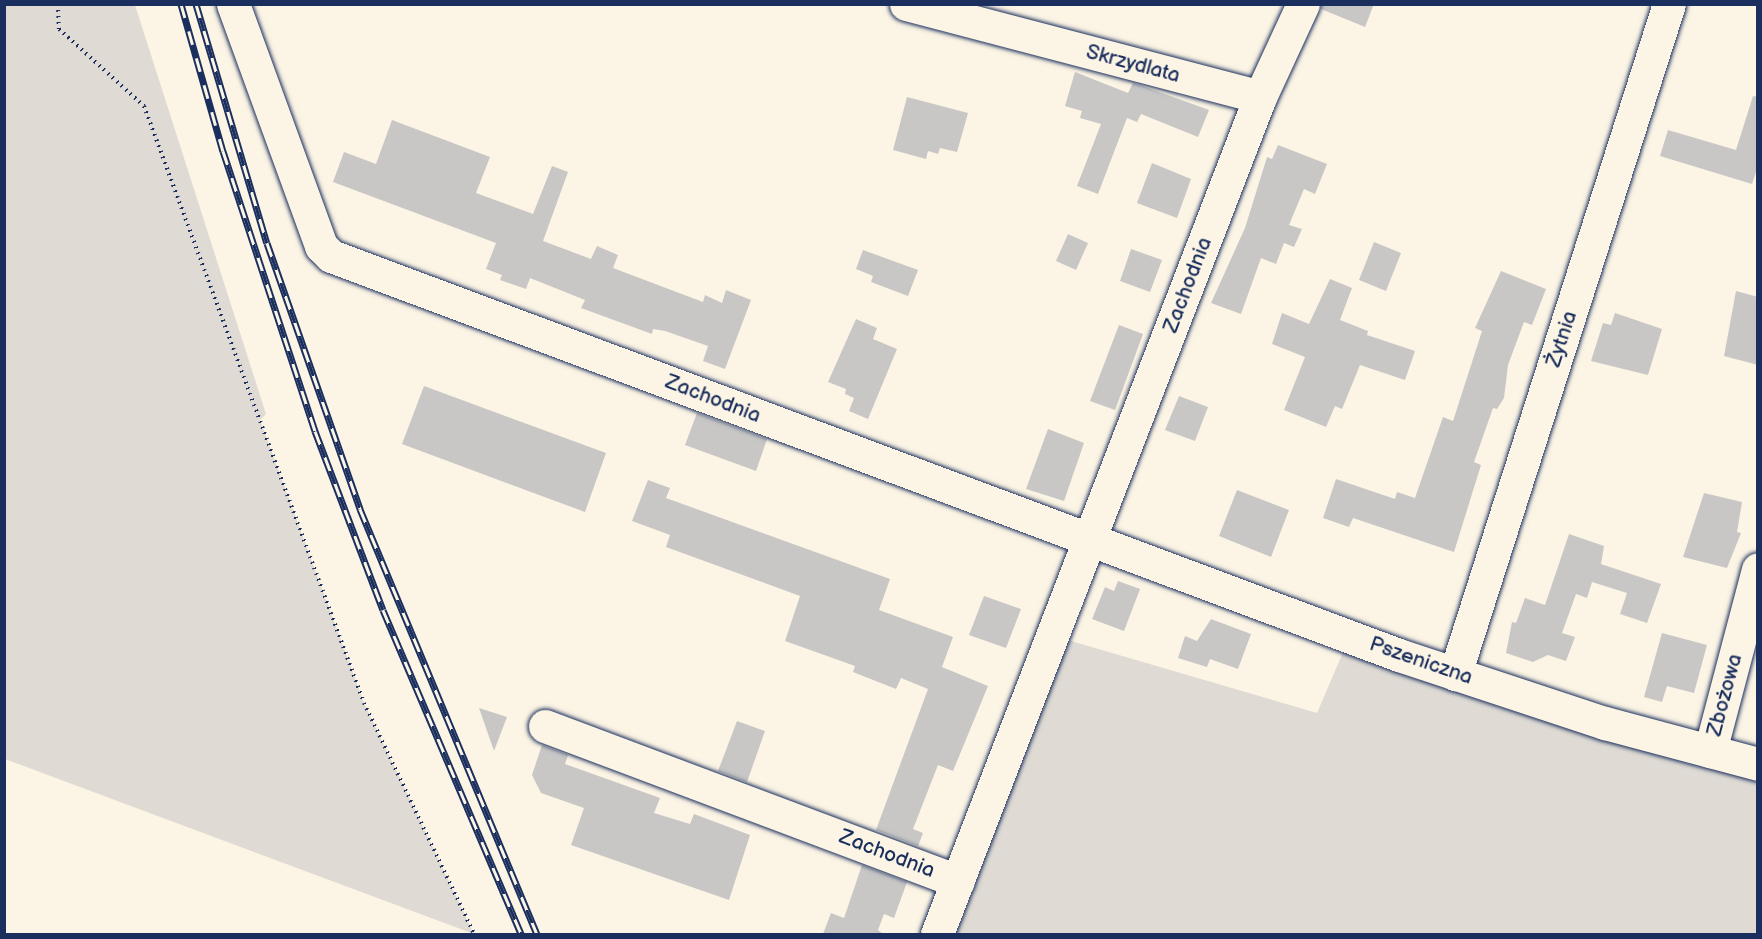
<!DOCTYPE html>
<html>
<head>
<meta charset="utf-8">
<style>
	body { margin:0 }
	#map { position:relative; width:1762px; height:939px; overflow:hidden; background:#fcf5e5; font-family:"Balsamiq Sans",sans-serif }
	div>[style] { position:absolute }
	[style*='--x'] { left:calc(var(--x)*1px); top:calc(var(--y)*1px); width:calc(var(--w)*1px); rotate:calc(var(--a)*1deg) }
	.green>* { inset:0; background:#dfdbd4 }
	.building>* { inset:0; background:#c8c7c6 }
	.path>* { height:4px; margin-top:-2px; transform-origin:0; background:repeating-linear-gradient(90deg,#1b2f5e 0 1.5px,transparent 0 6px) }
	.roads { filter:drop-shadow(0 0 2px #1b2f5e) drop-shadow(0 0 2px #1b2f5e) }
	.minor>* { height:33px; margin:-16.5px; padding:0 16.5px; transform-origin:16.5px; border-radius:16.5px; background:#fcf5e5 }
	.rail>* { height:7px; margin-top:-3.5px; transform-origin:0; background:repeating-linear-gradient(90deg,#fcf5e5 0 14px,#1b2f5e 0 28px); box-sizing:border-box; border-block:2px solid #1b2f5e }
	span { translate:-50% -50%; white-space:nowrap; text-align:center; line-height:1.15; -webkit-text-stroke:5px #fcf5e5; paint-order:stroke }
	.street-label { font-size:21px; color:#1b2f5e }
	.frame { position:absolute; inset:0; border:6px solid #1b2f5e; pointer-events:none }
</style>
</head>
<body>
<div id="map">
	<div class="green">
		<i style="clip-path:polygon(4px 5px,135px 5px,266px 414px,260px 420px,364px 703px,474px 934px,5px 759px)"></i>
		<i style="clip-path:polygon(1054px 636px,1317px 713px,1350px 636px,1757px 764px,1757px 934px,937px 934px)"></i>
	</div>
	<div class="building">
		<i style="clip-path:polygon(1321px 4px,1374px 4px,1365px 27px,1321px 9px)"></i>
		<i style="clip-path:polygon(1075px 72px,1128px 93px,1133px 83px,1140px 85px,1209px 110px,1198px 137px,1141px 114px,1137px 122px,1127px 118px,1098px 194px,1077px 186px,1101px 124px,1080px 118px,1082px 111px,1065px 106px)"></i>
		<i style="clip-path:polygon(1753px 96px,1758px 97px,1758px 166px,1752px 184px,1660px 156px,1668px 130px,1736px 150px)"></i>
		<i style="clip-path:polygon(907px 97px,968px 113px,957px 152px,940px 148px,938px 154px,928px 151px,926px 159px,893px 150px)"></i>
		<i style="clip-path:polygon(392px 120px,490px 157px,476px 193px,533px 214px,552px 166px,568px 172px,543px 241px,591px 259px,597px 246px,618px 255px,613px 268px,703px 302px,705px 295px,722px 303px,726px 290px,751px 300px,725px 369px,703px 361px,708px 346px,665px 331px,653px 329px,652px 334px,581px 308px,585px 300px,530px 278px,526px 289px,500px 280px,502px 275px,486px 269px,496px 243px,333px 182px,344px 152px,376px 164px)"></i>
		<i style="clip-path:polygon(1278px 145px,1327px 164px,1315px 194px,1304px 189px,1289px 225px,1302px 229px,1294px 247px,1284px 243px,1276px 264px,1261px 258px,1241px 314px,1211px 303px,1245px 228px,1267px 157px,1272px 159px)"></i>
		<i style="clip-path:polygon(1152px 163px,1191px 179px,1177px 218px,1137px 203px)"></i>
		<i style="clip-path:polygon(1068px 234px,1088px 243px,1076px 270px,1056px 261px)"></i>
		<i style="clip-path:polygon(1374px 242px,1401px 253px,1386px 291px,1359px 280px)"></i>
		<i style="clip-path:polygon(1131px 249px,1162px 260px,1150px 292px,1120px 281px)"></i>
		<i style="clip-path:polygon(863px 250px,918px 270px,908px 296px,871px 282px,873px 276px,856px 269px)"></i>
		<i style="clip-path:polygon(1501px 271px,1546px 289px,1532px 325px,1524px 322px,1508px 365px,1504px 398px,1497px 409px,1493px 408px,1474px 462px,1481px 465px,1454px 552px,1353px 518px,1349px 527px,1323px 518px,1336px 479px,1395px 499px,1397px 492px,1415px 498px,1443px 417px,1453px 421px,1482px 331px,1475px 328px)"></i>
		<i style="clip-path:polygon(1330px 279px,1352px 288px,1340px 320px,1368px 331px,1367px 335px,1415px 351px,1405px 380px,1360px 365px,1342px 409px,1335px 406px,1326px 427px,1284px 410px,1305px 357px,1272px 344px,1282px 313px,1309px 324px)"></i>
		<i style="clip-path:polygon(1736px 291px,1758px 297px,1758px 365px,1724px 356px)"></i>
		<i style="clip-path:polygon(1615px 313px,1662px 329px,1648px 375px,1591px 361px,1603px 323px,1611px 325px)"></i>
		<i style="clip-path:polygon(856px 319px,877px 328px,873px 339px,897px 349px,868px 419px,849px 411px,854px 398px,845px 394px,846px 389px,828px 382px)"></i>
		<i style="clip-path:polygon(1119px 325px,1143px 334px,1115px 410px,1090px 401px)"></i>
		<i style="clip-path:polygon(424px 386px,606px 453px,585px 512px,402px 444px)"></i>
		<i style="clip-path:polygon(1179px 396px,1208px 407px,1195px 441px,1165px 430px)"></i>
		<i style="clip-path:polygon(697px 413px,767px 439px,756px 471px,685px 445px)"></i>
		<i style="clip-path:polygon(1048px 429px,1084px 443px,1064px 501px,1026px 489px)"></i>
		<i style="clip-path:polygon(648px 480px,670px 488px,666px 498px,890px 579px,879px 610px,953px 637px,942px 667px,988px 686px,953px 771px,938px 765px,913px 829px,923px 833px,918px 846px,876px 830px,928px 689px,901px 678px,896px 689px,853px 672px,855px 666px,785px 641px,800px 596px,666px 547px,670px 535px,632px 521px)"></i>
		<i style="clip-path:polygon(1237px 490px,1289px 510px,1271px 557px,1219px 536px)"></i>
		<i style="clip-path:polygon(1704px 493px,1742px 502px,1737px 532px,1741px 533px,1727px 568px,1683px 557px)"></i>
		<i style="clip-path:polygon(1569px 534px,1604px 546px,1601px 564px,1661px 584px,1647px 623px,1620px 614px,1627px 593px,1592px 582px,1587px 598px,1576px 594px,1562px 633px,1575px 637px,1566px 661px,1548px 655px,1533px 662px,1506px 653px,1512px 622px,1516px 623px,1525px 598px,1545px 605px)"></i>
		<i style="clip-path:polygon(1118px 581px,1140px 589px,1124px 631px,1092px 619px,1105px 587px,1114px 591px)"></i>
		<i style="clip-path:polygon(984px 596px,1021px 609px,1006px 648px,969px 635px)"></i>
		<i style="clip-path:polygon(1211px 619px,1251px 634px,1238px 669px,1210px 659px,1207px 667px,1178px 658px,1185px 636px,1197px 641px)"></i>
		<i style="clip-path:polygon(1662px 633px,1707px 645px,1694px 693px,1667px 686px,1662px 702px,1644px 697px)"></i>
		<i style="clip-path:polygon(479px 708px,507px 717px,494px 751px)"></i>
		<i style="clip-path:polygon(737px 721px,765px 731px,747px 782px,718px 771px)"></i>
		<i style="clip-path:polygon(542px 745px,568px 755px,565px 764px,660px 798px,654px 813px,690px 824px,694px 814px,750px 835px,729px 900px,571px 845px,584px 808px,541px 793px,532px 775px)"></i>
		<i style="clip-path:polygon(862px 865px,907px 882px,894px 918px,884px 914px,878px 930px,883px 934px,823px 934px,831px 913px,844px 918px)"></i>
	</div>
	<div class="path">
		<i style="--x:58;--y:4;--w:25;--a:88"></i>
		<i style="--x:59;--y:29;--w:115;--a:42.2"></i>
		<i style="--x:144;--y:106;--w:636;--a:69.77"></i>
		<i style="--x:364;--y:703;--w:256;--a:64.5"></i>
	</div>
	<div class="roads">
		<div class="minor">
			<i style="--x:233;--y:4;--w:258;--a:70"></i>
			<i style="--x:321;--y:246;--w:14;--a:45"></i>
			<i style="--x:331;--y:256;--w:1140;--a:20.49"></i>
			<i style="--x:1399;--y:655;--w:217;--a:18.3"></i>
			<i style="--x:1605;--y:723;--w:158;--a:15"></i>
			<i style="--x:906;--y:4;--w:366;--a:14.7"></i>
			<i style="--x:1455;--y:674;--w:703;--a:-72.29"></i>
			<i style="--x:545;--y:726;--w:441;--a:20.6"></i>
			<i style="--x:1710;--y:751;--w:188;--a:-75.2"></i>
			<i style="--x:937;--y:934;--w:897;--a:-68.9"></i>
			<i style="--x:1260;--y:97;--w:102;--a:-65.2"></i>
		</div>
	</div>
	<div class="rail">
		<i style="--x:181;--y:4;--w:153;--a:74.1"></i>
		<i style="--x:223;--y:151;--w:295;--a:71.8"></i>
		<i style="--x:315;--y:431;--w:191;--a:69.2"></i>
		<i style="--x:383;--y:610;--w:352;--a:66.9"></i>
		<i style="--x:196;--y:4;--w:249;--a:73.5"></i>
		<i style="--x:267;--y:243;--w:282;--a:70.7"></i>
		<i style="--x:360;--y:509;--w:460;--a:67.4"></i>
	</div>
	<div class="street-label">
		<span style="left:1133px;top:64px;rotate:15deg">Skrzydlata</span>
		<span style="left:1188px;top:285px;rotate:-69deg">Zachodnia</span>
		<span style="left:1562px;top:339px;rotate:-72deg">Żytnia</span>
		<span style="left:713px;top:399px;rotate:21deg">Zachodnia</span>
		<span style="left:1421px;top:661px;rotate:19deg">Pszeniczna</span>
		<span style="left:1725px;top:695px;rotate:-75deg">Zbożowa</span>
		<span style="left:887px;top:854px;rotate:21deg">Zachodnia</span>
	</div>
	<div class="frame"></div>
</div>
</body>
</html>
